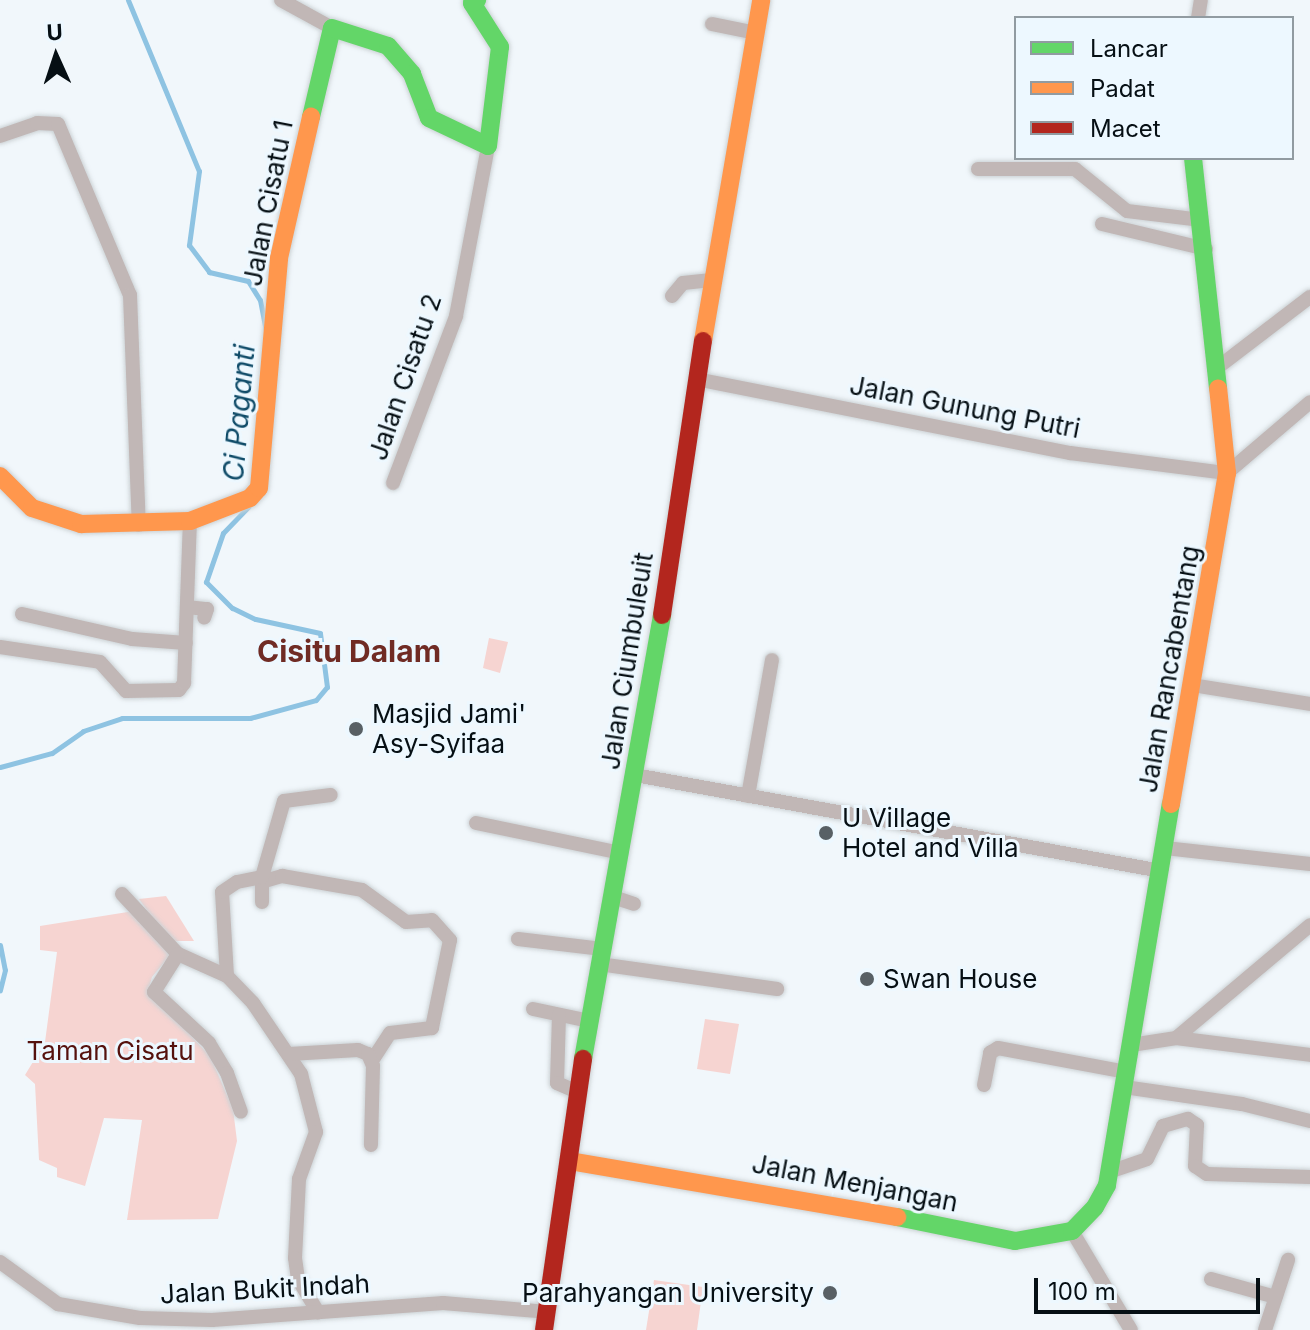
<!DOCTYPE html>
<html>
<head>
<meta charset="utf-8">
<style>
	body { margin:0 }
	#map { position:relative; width:1310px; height:1330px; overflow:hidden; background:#f1f7fb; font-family:Inter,sans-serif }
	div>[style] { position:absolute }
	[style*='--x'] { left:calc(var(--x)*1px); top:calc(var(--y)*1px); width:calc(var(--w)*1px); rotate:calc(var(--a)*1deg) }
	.green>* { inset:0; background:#f6d4d1 }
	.stream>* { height:5px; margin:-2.5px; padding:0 2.5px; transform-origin:2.5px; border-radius:2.5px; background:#8ec3e2 }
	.roads { filter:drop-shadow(0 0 2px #ccd2d5) drop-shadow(0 0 2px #ccd2d5) }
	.street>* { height:14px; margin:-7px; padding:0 7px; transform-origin:7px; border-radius:7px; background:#c1b7b6 }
	.fast>* { height:18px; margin:-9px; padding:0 9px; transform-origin:9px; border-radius:9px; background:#63d668 }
	.slow>* { height:18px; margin:-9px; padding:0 9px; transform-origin:9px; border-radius:9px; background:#ff974d }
	.jam>* { height:18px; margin:-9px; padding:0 9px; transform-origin:9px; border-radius:9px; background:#b3261e }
	.dots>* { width:22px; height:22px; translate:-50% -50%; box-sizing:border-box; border:4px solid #edf8ff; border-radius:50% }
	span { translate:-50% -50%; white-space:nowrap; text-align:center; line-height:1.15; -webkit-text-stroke:6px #edf8ff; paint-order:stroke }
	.street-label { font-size:26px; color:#060f14 }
	.poi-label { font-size:26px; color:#060f14 }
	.left { translate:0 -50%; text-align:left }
	.right { translate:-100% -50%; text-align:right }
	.park-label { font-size:26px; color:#55110d }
	.water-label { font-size:28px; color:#0f4b68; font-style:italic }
	.quarter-label { font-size:30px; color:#702b24; font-weight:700 }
	.legend { position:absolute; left:1014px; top:16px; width:280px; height:144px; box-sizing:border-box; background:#edf8ff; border:2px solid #919ba1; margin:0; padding:10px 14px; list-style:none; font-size:24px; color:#060f14 }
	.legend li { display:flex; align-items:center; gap:16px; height:40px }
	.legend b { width:40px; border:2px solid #919ba1 }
	.north { position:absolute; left:16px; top:16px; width:80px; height:80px; -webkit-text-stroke:6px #edf8ff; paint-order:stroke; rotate:357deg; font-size:22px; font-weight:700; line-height:32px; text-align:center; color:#060f14 }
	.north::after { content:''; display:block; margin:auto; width:28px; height:36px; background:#060f14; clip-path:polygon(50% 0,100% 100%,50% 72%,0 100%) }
	.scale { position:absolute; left:1034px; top:1278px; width:226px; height:36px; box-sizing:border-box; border:4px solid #060f14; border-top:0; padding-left:10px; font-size:24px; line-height:28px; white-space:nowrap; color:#060f14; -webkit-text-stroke:6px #edf8ff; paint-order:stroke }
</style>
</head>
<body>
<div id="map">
	<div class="green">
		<i style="clip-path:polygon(489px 638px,508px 642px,500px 673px,483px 668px)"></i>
		<i style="clip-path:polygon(166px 896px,194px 941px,169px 941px,139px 899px)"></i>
		<i style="clip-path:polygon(134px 911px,172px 953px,152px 977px,148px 991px,210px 1056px,233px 1109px,237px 1141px,218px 1219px,127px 1220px,142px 1120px,104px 1118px,85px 1186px,57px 1177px,57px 1168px,39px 1160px,35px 1084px,25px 1075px,45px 1042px,57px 952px,40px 950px,40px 926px)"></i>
		<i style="clip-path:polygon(705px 1019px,739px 1024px,730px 1074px,697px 1069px)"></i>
		<i style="clip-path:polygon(654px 1280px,703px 1287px,697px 1330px,646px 1330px)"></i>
	</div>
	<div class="stream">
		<i style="--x:128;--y:0;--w:185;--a:67.5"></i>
		<i style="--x:199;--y:171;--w:75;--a:97.7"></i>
		<i style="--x:189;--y:245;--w:34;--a:53"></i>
		<i style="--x:209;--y:272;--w:40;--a:13"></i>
		<i style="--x:248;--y:281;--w:22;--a:58"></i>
		<i style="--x:260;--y:300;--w:31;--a:79"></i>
		<i style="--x:0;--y:767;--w:54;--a:-15.1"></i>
		<i style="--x:52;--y:753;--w:38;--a:-35"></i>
		<i style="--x:83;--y:731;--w:41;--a:-18.4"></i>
		<i style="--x:122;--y:718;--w:128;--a:0"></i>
		<i style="--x:250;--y:718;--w:68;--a:-15.3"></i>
		<i style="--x:316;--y:700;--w:17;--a:-50"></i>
		<i style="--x:327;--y:687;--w:54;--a:-97.4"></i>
		<i style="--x:320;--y:633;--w:66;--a:-167.8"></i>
		<i style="--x:255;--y:619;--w:25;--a:-154"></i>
		<i style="--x:232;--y:608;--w:37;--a:-135"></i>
		<i style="--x:206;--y:582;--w:52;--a:-70.9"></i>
		<i style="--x:223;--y:533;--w:37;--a:-46"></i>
		<i style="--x:0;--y:945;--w:25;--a:79"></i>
		<i style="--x:5;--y:970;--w:21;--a:104"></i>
	</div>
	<div class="roads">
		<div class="street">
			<i style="--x:281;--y:0;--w:58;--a:28.8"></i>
			<i style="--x:1198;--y:18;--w:18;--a:-81"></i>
			<i style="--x:712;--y:24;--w:45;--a:11.6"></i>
			<i style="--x:0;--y:136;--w:39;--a:-19"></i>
			<i style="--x:37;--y:123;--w:21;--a:3"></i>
			<i style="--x:58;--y:124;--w:186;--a:67.2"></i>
			<i style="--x:130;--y:295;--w:230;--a:87.8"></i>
			<i style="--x:978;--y:169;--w:97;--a:0"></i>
			<i style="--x:1075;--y:169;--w:67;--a:38.9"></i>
			<i style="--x:1127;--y:211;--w:75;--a:6.9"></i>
			<i style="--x:1102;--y:224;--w:107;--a:13.5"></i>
			<i style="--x:672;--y:296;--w:17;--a:-50"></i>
			<i style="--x:683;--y:283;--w:31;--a:-6"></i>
			<i style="--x:1217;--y:368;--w:117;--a:-37.4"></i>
			<i style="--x:696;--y:379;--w:381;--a:11.2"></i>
			<i style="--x:1070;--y:453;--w:158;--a:7.3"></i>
			<i style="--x:1227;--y:473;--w:109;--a:-40.5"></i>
			<i style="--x:393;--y:483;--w:178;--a:-69.3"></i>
			<i style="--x:456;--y:316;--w:173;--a:-79.3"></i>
			<i style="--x:187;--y:607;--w:20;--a:6"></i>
			<i style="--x:207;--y:609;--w:9;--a:108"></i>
			<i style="--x:22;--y:614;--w:113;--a:12.8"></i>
			<i style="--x:132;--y:639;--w:54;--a:4.2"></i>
			<i style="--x:0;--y:647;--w:101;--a:8.5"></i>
			<i style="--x:100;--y:662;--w:39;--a:48"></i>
			<i style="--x:126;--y:691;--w:53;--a:-1.1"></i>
			<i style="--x:179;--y:690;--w:9;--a:-54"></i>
			<i style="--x:184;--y:683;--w:162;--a:-87.9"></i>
			<i style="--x:1192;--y:685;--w:120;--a:9.1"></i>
			<i style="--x:635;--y:775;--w:535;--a:10.34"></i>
			<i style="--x:748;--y:796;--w:138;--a:-80"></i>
			<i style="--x:476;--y:823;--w:148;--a:11.7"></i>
			<i style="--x:1165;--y:848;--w:146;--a:6.3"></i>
			<i style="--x:268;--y:880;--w:15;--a:-16"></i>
			<i style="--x:282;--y:876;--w:81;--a:9.9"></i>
			<i style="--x:362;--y:890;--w:54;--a:36"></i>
			<i style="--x:406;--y:922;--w:26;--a:-4"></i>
			<i style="--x:432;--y:920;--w:27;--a:48"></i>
			<i style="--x:450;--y:940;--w:90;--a:101.6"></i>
			<i style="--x:432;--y:1028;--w:42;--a:173.2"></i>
			<i style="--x:390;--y:1033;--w:33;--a:123"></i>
			<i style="--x:122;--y:894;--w:82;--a:47"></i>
			<i style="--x:178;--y:954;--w:54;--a:24.2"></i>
			<i style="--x:227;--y:976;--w:37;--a:46"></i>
			<i style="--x:253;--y:1003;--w:86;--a:55.9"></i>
			<i style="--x:301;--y:1074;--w:60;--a:75.5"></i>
			<i style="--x:316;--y:1132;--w:50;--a:109.9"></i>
			<i style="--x:299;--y:1179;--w:79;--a:92.9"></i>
			<i style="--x:295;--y:1258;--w:21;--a:82"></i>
			<i style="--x:298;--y:1279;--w:39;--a:59"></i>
			<i style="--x:613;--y:897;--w:22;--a:18"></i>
			<i style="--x:262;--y:902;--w:25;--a:-90"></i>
			<i style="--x:518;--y:939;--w:85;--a:6.8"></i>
			<i style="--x:178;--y:954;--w:45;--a:122.3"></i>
			<i style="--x:154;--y:992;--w:75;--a:42.8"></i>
			<i style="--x:209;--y:1043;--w:35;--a:59"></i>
			<i style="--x:227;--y:1073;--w:41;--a:70.3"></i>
			<i style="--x:599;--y:964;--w:180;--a:8"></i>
			<i style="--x:227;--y:976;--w:84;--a:-93.4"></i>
			<i style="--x:222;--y:892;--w:18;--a:-34"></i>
			<i style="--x:237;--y:882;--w:25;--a:-11"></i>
			<i style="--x:262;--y:877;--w:79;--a:-73.9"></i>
			<i style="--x:284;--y:801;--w:47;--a:-7.3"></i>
			<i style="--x:533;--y:1009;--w:57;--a:12.1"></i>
			<i style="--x:559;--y:1015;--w:68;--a:91.7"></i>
			<i style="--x:557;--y:1083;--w:22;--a:24"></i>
			<i style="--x:1176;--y:1038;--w:175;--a:-40.1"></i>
			<i style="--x:1131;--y:1045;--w:46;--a:-8.8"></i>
			<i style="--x:1176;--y:1038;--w:135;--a:7.2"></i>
			<i style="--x:289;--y:1054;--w:69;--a:-3.3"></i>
			<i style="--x:358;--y:1050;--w:11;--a:22"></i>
			<i style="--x:368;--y:1054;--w:13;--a:67"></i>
			<i style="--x:373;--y:1066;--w:79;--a:91.5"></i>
			<i style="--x:984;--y:1085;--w:33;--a:-79"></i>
			<i style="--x:990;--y:1053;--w:9;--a:-32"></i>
			<i style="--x:998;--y:1048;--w:130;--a:10.6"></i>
			<i style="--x:1124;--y:1087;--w:119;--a:8.2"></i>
			<i style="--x:1242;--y:1104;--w:70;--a:14"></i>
			<i style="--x:1109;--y:1172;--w:40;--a:-18.9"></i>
			<i style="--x:1147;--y:1159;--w:37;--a:-64"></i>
			<i style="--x:1163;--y:1126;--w:26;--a:-16"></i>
			<i style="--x:1188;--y:1119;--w:11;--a:34"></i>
			<i style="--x:1197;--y:1125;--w:41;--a:92.8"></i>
			<i style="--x:1195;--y:1166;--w:14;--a:34"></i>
			<i style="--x:1207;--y:1174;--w:103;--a:1.7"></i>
			<i style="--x:1072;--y:1231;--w:115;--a:59.2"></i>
			<i style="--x:0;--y:1262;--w:72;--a:35.9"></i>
			<i style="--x:58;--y:1304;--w:83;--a:9.7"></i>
			<i style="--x:140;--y:1318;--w:72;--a:1.6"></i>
			<i style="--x:212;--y:1320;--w:232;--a:-4.2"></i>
			<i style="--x:443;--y:1303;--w:104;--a:4.9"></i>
			<i style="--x:1211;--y:1279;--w:67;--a:15.5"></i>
			<i style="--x:1265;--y:1330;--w:74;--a:-71.8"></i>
		</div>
		<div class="fast">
			<i style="--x:311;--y:117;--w:91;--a:-76.7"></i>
			<i style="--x:332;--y:28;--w:59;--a:17.8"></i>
			<i style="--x:388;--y:46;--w:37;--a:49"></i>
			<i style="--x:412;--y:74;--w:47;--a:68.9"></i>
			<i style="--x:429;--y:118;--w:65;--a:25.4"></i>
			<i style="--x:488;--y:146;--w:100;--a:-83.1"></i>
			<i style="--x:500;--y:47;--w:52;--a:-122.5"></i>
			<i style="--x:472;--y:3;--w:6;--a:-31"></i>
			<i style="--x:1193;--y:158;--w:231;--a:83.8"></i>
			<i style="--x:583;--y:1059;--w:451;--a:-79.9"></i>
			<i style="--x:897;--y:1217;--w:120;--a:11.5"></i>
			<i style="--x:1015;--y:1241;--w:58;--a:-10"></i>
			<i style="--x:1072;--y:1231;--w:33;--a:-46"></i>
			<i style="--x:1095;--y:1207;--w:25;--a:-61"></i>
			<i style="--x:1107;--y:1185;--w:386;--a:-80.5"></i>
		</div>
		<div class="slow">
			<i style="--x:703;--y:341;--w:346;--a:-80.3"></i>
			<i style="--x:0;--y:476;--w:45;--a:45"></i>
			<i style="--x:32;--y:508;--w:52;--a:18.1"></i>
			<i style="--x:81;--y:524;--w:109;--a:-1.6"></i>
			<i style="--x:190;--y:521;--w:64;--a:-21"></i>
			<i style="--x:250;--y:498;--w:13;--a:-48"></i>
			<i style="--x:259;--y:488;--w:231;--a:-85"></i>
			<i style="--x:279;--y:258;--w:145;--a:-77.2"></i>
			<i style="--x:1171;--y:804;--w:336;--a:-80.4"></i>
			<i style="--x:1227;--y:473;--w:85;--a:-96"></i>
			<i style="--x:569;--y:1161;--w:333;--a:9.7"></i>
		</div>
		<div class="jam">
			<i style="--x:662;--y:615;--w:277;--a:-81.5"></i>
			<i style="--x:544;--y:1330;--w:274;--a:-81.8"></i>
		</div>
	</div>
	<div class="dots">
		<i style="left:356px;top:729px;background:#586065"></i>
		<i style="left:826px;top:833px;background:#586065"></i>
		<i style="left:867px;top:979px;background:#586065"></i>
		<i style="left:830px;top:1293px;background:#586065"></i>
	</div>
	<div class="street-label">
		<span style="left:268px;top:203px;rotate:-79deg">Jalan Cisatu 1</span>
		<span style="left:405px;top:377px;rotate:-71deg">Jalan Cisatu 2</span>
		<span style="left:965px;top:407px;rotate:11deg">Jalan Gunung Putri</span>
		<span style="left:627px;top:661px;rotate:-81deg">Jalan Ciumbuleuit</span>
		<span style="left:1169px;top:669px;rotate:-80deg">Jalan Rancabentang</span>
		<span style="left:855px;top:1183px;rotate:11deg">Jalan Menjangan</span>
		<span style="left:265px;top:1289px;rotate:-3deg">Jalan Bukit Indah</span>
	</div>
	<div class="poi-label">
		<span class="left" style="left:372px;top:729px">Masjid Jami'<br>Asy-Syifaa</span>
		<span class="left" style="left:842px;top:833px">U Village<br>Hotel and Villa</span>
		<span class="left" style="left:883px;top:979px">Swan House</span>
		<span class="right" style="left:814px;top:1293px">Parahyangan University</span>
	</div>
	<div class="park-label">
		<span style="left:110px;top:1051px">Taman Cisatu</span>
	</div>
	<div class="water-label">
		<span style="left:239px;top:413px;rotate:-85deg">Ci Paganti</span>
	</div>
	<div class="quarter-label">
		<span style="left:349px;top:651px">Cisitu Dalam</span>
	</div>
	<ul class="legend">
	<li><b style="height:10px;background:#63d668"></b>Lancar</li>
	<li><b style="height:10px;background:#ff974d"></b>Padat</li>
	<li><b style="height:10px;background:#b3261e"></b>Macet</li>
	</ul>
	<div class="north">U</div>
	<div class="scale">100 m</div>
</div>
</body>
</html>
